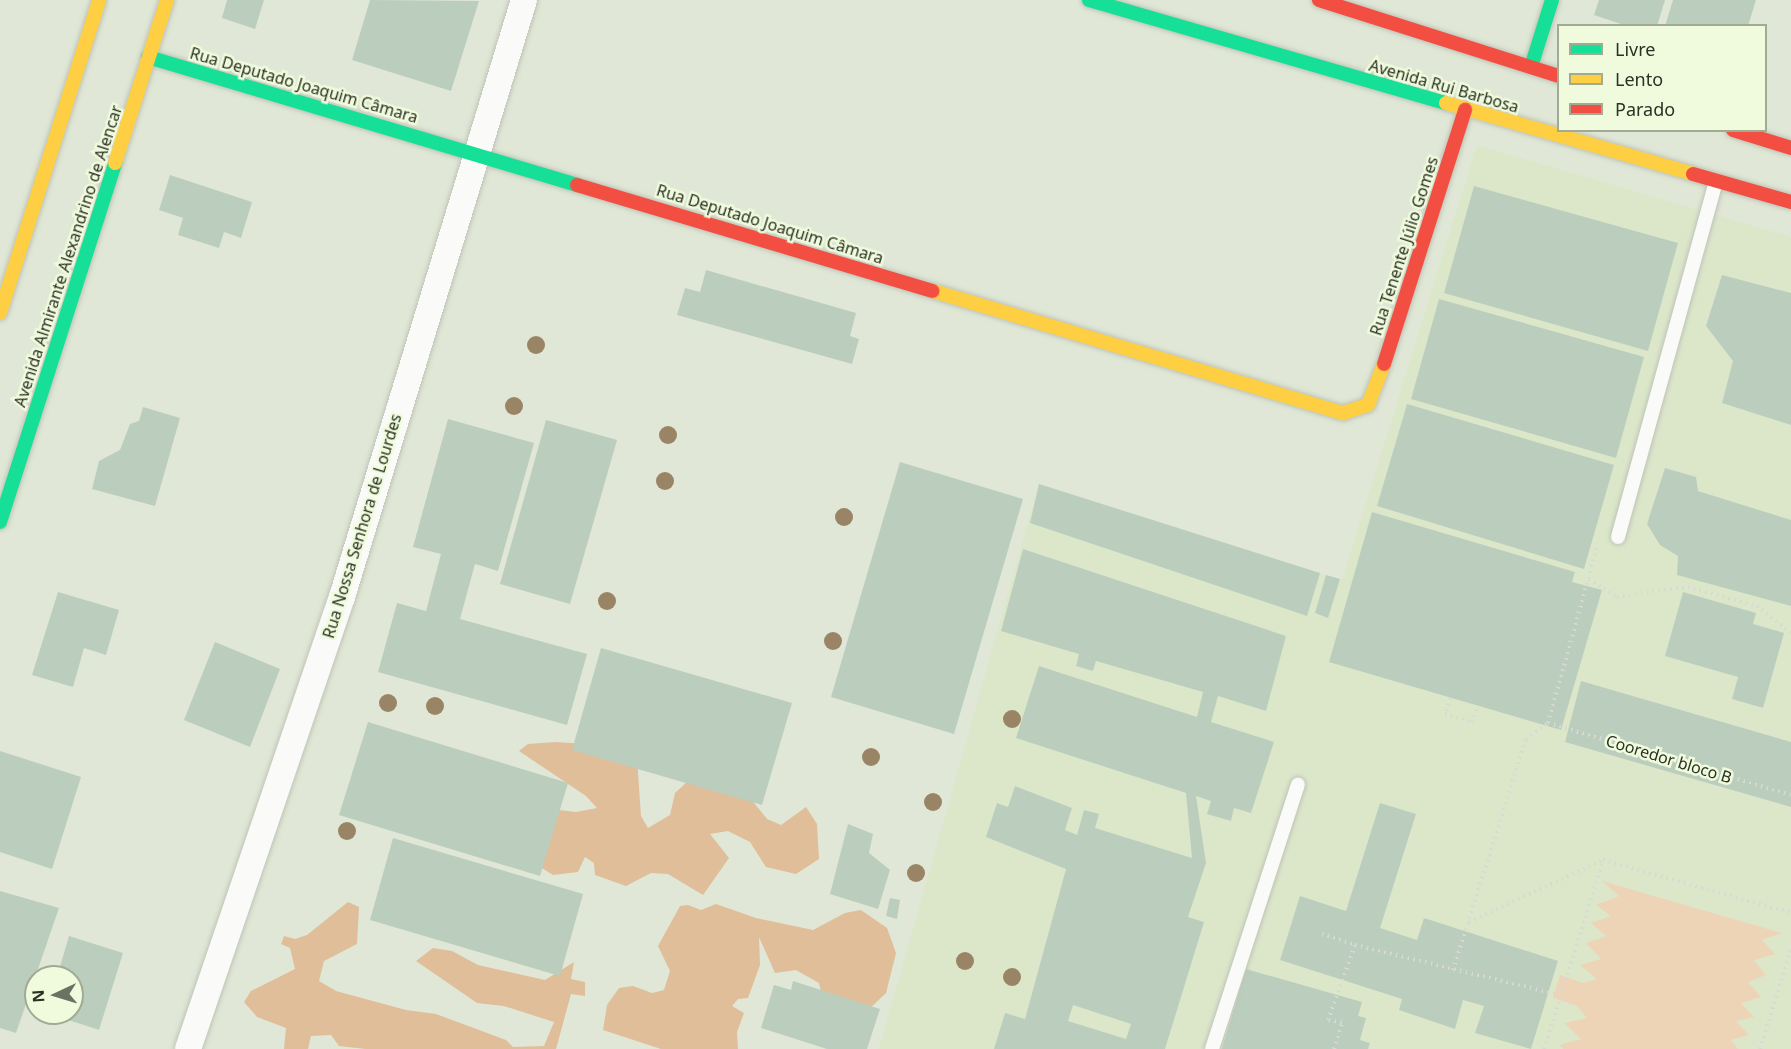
<!DOCTYPE html>
<html>
<head>
<meta charset="utf-8">
<style>
	body { margin:0 }
	#map { position:relative; width:1791px; height:1049px; overflow:hidden; background:#e0e7d6; font-family:"Noto Sans",sans-serif }
	div>[style] { position:absolute }
	[style*='--x'] { left:calc(var(--x)*1px); top:calc(var(--y)*1px); width:calc(var(--w)*1px); rotate:calc(var(--a)*1deg) }
	.built>* { inset:0; background:#dce7ca }
	.green>* { inset:0; background:#eed4b6 }
	.forest>* { inset:0; background:#dfbe99 }
	.building>* { inset:0; background:#bbcebe }
	.path>* { height:4px; margin-top:-2px; transform-origin:0; background:repeating-linear-gradient(90deg,#d7d9d3 0 1.5px,transparent 0 6px) }
	.roads { filter:drop-shadow(0 0 2px #bfc4b7) drop-shadow(0 0 2px #bfc4b7) }
	.lane>* { height:14px; margin:-7px; padding:0 7px; transform-origin:7px; border-radius:7px; background:#fafbf9 }
	.street>* { height:26px; margin:-13px; padding:0 13px; transform-origin:13px; border-radius:13px; background:#fafbf9 }
	.fast>* { height:14px; margin:-7px; padding:0 7px; transform-origin:7px; border-radius:7px; background:#16e098 }
	.slow>* { height:14px; margin:-7px; padding:0 7px; transform-origin:7px; border-radius:7px; background:#ffcf43 }
	.jam>* { height:14px; margin:-7px; padding:0 7px; transform-origin:7px; border-radius:7px; background:#f24e42 }
	.trees>* { width:18px; height:18px; margin:-9px; border-radius:50%; background:#998565 }
	span { translate:-50% -50%; white-space:nowrap; text-align:center; line-height:1.15; -webkit-text-stroke:5px #effbdc; paint-order:stroke }
	.street-label { font-size:16px; color:#2c3125 }
	.legend { position:absolute; left:1557px; top:24px; width:210px; height:108px; box-sizing:border-box; background:#effbdc; border:2px solid #a1aa93; margin:0; padding:8px 10px; list-style:none; font-size:18px; color:#2c3125 }
	.legend li { display:flex; align-items:center; gap:12px; height:30px }
	.legend b { width:30px; border:2px solid #a1aa93 }
	.north { position:absolute; left:24px; top:965px; width:60px; height:60px; box-sizing:border-box; background:#effbdc; border:2px solid #a1aa93; border-radius:50%; rotate:266deg; font-size:16px; font-weight:700; line-height:24px; text-align:center; color:#2c3125 }
	.north::after { content:''; display:block; margin:auto; width:21px; height:27px; background:#6b7163; clip-path:polygon(50% 0,100% 100%,50% 72%,0 100%) }
</style>
</head>
<body>
<div id="map">
	<div class="built">
		<i style="clip-path:polygon(1477px 145px,1791px 237px,1791px 1049px,879px 1049px,1039px 484px,1342px 580px)"></i>
	</div>
	<div class="green">
		<i style="clip-path:polygon(1602px 881px,1782px 933px,1762px 940px,1775px 954px,1754px 960px,1766px 975px,1748px 982px,1761px 997px,1741px 1003px,1754px 1017px,1736px 1021px,1749px 1035px,1731px 1040px,1738px 1049px,1563px 1049px,1559px 1045px,1581px 1039px,1564px 1023px,1587px 1018px,1577px 1006px,1553px 998px,1560px 975px,1583px 983px,1597px 979px,1580px 965px,1601px 959px,1586px 943px,1606px 936px,1591px 923px,1611px 916px,1596px 905px,1619px 896px)"></i>
	</div>
	<div class="forest">
		<i style="clip-path:polygon(555px 742px,585px 744px,637px 759px,641px 816px,648px 828px,670px 815px,675px 793px,699px 771px,745px 792px,767px 819px,781px 825px,806px 807px,817px 824px,819px 859px,796px 874px,766px 867px,750px 842px,728px 831px,710px 834px,729px 858px,703px 895px,668px 874px,651px 873px,626px 886px,595px 875px,594px 863px,585px 857px,578px 872px,553px 875px,534px 863px,551px 809px,576px 812px,597px 808px,586px 796px,519px 751px,528px 744px)"></i>
		<i style="clip-path:polygon(348px 902px,359px 907px,357px 944px,324px 961px,319px 981px,336px 991px,406px 1010px,436px 1014px,506px 1040px,513px 1047px,544px 1046px,554px 1022px,504px 1006px,477px 1003px,416px 961px,433px 948px,452px 951px,478px 965px,545px 980px,574px 962px,571px 979px,585px 982px,585px 996px,571px 994px,556px 1049px,366px 1049px,339px 1046px,331px 1035px,311px 1036px,308px 1049px,284px 1049px,286px 1028px,257px 1017px,244px 1002px,251px 991px,295px 969px,290px 948px,281px 944px,284px 936px,295px 939px,307px 935px)"></i>
		<i style="clip-path:polygon(716px 904px,756px 918px,813px 930px,845px 913px,861px 910px,887px 928px,896px 953px,886px 993px,867px 1011px,823px 1001px,819px 983px,796px 970px,775px 973px,759px 937px,760px 965px,748px 998px,738px 999px,732px 1006px,744px 1013px,737px 1032px,738px 1049px,661px 1049px,603px 1030px,607px 1005px,619px 988px,633px 986px,652px 993px,664px 990px,670px 971px,658px 946px,680px 906px,688px 905px,701px 910px)"></i>
	</div>
	<div class="building">
		<i style="clip-path:polygon(227px 0,264px 0,255px 29px,222px 18px)"></i>
		<i style="clip-path:polygon(370px 0,479px 1px,451px 91px,352px 60px)"></i>
		<i style="clip-path:polygon(1599px 0,1665px 0,1657px 26px,1627px 26px,1594px 15px)"></i>
		<i style="clip-path:polygon(1673px 0,1756px 0,1748px 26px,1665px 26px)"></i>
		<i style="clip-path:polygon(170px 175px,252px 202px,241px 238px,224px 232px,219px 248px,178px 235px,183px 218px,159px 210px)"></i>
		<i style="clip-path:polygon(1474px 186px,1678px 243px,1648px 351px,1444px 293px)"></i>
		<i style="clip-path:polygon(706px 270px,856px 313px,850px 336px,859px 339px,852px 364px,677px 315px,685px 288px,700px 292px)"></i>
		<i style="clip-path:polygon(1722px 275px,1791px 293px,1791px 425px,1722px 403px,1733px 361px,1706px 326px)"></i>
		<i style="clip-path:polygon(1439px 299px,1644px 357px,1616px 458px,1411px 399px)"></i>
		<i style="clip-path:polygon(1407px 404px,1614px 465px,1584px 569px,1377px 506px)"></i>
		<i style="clip-path:polygon(143px 407px,180px 418px,155px 506px,92px 489px,99px 461px,120px 450px,130px 424px,139px 421px)"></i>
		<i style="clip-path:polygon(448px 419px,534px 443px,498px 571px,475px 564px,460px 619px,587px 654px,567px 725px,378px 672px,397px 603px,426px 611px,441px 554px,413px 547px)"></i>
		<i style="clip-path:polygon(546px 420px,617px 440px,570px 604px,500px 584px)"></i>
		<i style="clip-path:polygon(900px 462px,1023px 499px,954px 734px,831px 697px)"></i>
		<i style="clip-path:polygon(1665px 468px,1696px 477px,1698px 491px,1791px 520px,1791px 606px,1677px 575px,1678px 556px,1660px 545px,1647px 524px)"></i>
		<i style="clip-path:polygon(1039px 484px,1320px 573px,1307px 616px,1030px 523px)"></i>
		<i style="clip-path:polygon(1372px 512px,1575px 572px,1572px 582px,1602px 590px,1561px 730px,1329px 662px)"></i>
		<i style="clip-path:polygon(evenodd,1023px 549px,1286px 636px,1266px 711px,1218px 696px,1211px 722px,1274px 742px,1251px 813px,1234px 808px,1231px 821px,1207px 814px,1211px 801px,1196px 796px,1206px 863px,1188px 917px,1204px 922px,1165px 1049px,994px 1049px,1005px 1013px,1025px 1019px,1066px 869px,986px 837px,997px 803px,1008px 807px,1015px 786px,1072px 808px,1065px 830px,1077px 835px,1084px 810px,1099px 814px,1095px 828px,1192px 858px,1186px 793px,1016px 738px,1039px 666px,1197px 717px,1203px 692px,1096px 661px,1093px 671px,1076px 666px,1079px 654px,1001px 631px,1023px 549px,1073px 1005px,1131px 1024px,1126px 1039px,1068px 1021px,1073px 1005px)"></i>
		<i style="clip-path:polygon(1326px 575px,1340px 579px,1328px 618px,1315px 613px)"></i>
		<i style="clip-path:polygon(58px 592px,119px 610px,106px 655px,84px 648px,73px 687px,32px 675px)"></i>
		<i style="clip-path:polygon(1683px 592px,1756px 613px,1753px 624px,1784px 633px,1763px 708px,1732px 699px,1738px 677px,1665px 656px)"></i>
		<i style="clip-path:polygon(215px 642px,280px 669px,250px 747px,184px 720px)"></i>
		<i style="clip-path:polygon(601px 648px,792px 703px,762px 805px,572px 750px)"></i>
		<i style="clip-path:polygon(1581px 681px,1791px 742px,1791px 807px,1565px 742px)"></i>
		<i style="clip-path:polygon(368px 722px,568px 783px,540px 876px,339px 815px)"></i>
		<i style="clip-path:polygon(0 751px,81px 777px,52px 869px,0 852px)"></i>
		<i style="clip-path:polygon(1380px 803px,1416px 814px,1380px 928px,1417px 940px,1424px 918px,1558px 961px,1531px 1049px,1475px 1033px,1484px 1006px,1463px 1000px,1455px 1029px,1399px 1010px,1402px 999px,1280px 960px,1300px 896px,1346px 911px)"></i>
		<i style="clip-path:polygon(848px 824px,873px 834px,869px 853px,890px 870px,878px 909px,830px 894px)"></i>
		<i style="clip-path:polygon(393px 838px,583px 894px,560px 976px,370px 920px)"></i>
		<i style="clip-path:polygon(0 891px,59px 908px,16px 1033px,0 1028px)"></i>
		<i style="clip-path:polygon(890px 898px,900px 900px,897px 919px,886px 916px)"></i>
		<i style="clip-path:polygon(69px 936px,123px 953px,99px 1030px,47px 1013px,72px 1013px,72px 977px,57px 977px)"></i>
		<i style="clip-path:polygon(1246px 969px,1362px 1002px,1358px 1016px,1366px 1018px,1360px 1040px,1370px 1043px,1368px 1049px,1222px 1049px)"></i>
		<i style="clip-path:polygon(793px 981px,880px 1009px,867px 1049px,827px 1049px,761px 1028px,774px 985px,791px 990px)"></i>
	</div>
	<div class="path">
		<i style="--x:1589;--y:579;--w:33;--a:33"></i>
		<i style="--x:1617;--y:597;--w:72;--a:-8"></i>
		<i style="--x:1688;--y:587;--w:72;--a:15.4"></i>
		<i style="--x:1757;--y:606;--w:43;--a:38.5"></i>
		<i style="--x:1450;--y:698;--w:17;--a:107"></i>
		<i style="--x:1445;--y:714;--w:28;--a:17"></i>
		<i style="--x:1472;--y:722;--w:15;--a:-70"></i>
		<i style="--x:1548;--y:723;--w:253;--a:16.5"></i>
		<i style="--x:1469;--y:922;--w:148;--a:-24.8"></i>
		<i style="--x:1603;--y:860;--w:195;--a:15.7"></i>
		<i style="--x:1322;--y:934;--w:35;--a:18"></i>
		<i style="--x:1355;--y:945;--w:211;--a:13.7"></i>
		<i style="--x:1453;--y:970;--w:242;--a:-72.5"></i>
		<i style="--x:1526;--y:739;--w:27;--a:-36"></i>
		<i style="--x:1548;--y:723;--w:186;--a:-74.4"></i>
		<i style="--x:1334;--y:1049;--w:28;--a:-73"></i>
		<i style="--x:1342;--y:1022;--w:14;--a:-172"></i>
		<i style="--x:1328;--y:1020;--w:80;--a:-70.2"></i>
		<i style="--x:1544;--y:1049;--w:197;--a:-72.6"></i>
		<i style="--x:1760;--y:1049;--w:106;--a:-72.9"></i>
	</div>
	<div class="roads">
		<div class="lane">
			<i style="--x:1618;--y:537;--w:369;--a:-74.6"></i>
			<i style="--x:1212;--y:1049;--w:278;--a:-72"></i>
		</div>
		<div class="street">
			<i style="--x:188;--y:1049;--w:478;--a:-71.2"></i>
			<i style="--x:342;--y:597;--w:624;--a:-73.05"></i>
		</div>
		<div class="fast">
			<i style="--x:1089;--y:0;--w:372;--a:16.1"></i>
			<i style="--x:148;--y:57;--w:448;--a:16.6"></i>
			<i style="--x:1531;--y:67;--w:70;--a:-72.6"></i>
			<i style="--x:0;--y:522;--w:377;--a:-72.2"></i>
		</div>
		<div class="slow">
			<i style="--x:1446;--y:103;--w:257;--a:16"></i>
			<i style="--x:115;--y:163;--w:171;--a:-72.3"></i>
			<i style="--x:933;--y:291;--w:428;--a:16.6"></i>
			<i style="--x:1343;--y:413;--w:26;--a:-18"></i>
			<i style="--x:1368;--y:405;--w:44;--a:-68.7"></i>
			<i style="--x:0;--y:313;--w:328;--a:-72.4"></i>
		</div>
		<div class="jam">
			<i style="--x:1319;--y:0;--w:251;--a:17.6"></i>
			<i style="--x:1733;--y:130;--w:61;--a:17.2"></i>
			<i style="--x:1693;--y:174;--w:102;--a:15.9"></i>
			<i style="--x:577;--y:185;--w:371;--a:16.6"></i>
			<i style="--x:1384;--y:364;--w:267;--a:-72.3"></i>
		</div>
	</div>
	<div class="trees">
		<i style="left:536px;top:345px"></i>
		<i style="left:514px;top:406px"></i>
		<i style="left:668px;top:435px"></i>
		<i style="left:665px;top:481px"></i>
		<i style="left:844px;top:517px"></i>
		<i style="left:607px;top:601px"></i>
		<i style="left:833px;top:641px"></i>
		<i style="left:388px;top:703px"></i>
		<i style="left:435px;top:706px"></i>
		<i style="left:1012px;top:719px"></i>
		<i style="left:871px;top:757px"></i>
		<i style="left:933px;top:802px"></i>
		<i style="left:347px;top:831px"></i>
		<i style="left:916px;top:873px"></i>
		<i style="left:965px;top:961px"></i>
		<i style="left:1012px;top:977px"></i>
	</div>
	<div class="street-label">
		<span style="left:304px;top:85px;rotate:16deg">Rua Deputado Joaquim Câmara</span>
		<span style="left:1444px;top:86px;rotate:16deg">Avenida Rui Barbosa</span>
		<span style="left:770px;top:224px;rotate:17deg">Rua Deputado Joaquim Câmara</span>
		<span style="left:1404px;top:246px;rotate:-72deg">Rua Tenente Júlio Gomes</span>
		<span style="left:68px;top:256px;rotate:-72deg">Avenida Almirante Alexandrino de Alencar</span>
		<span style="left:362px;top:526px;rotate:-73deg">Rua Nossa Senhora de Lourdes</span>
		<span style="left:1669px;top:759px;rotate:17deg">Cooredor bloco B</span>
	</div>
	<ul class="legend">
	<li><b style="height:8px;background:#16e098"></b>Livre</li>
	<li><b style="height:8px;background:#ffcf43"></b>Lento</li>
	<li><b style="height:8px;background:#f24e42"></b>Parado</li>
	</ul>
	<div class="north">N</div>
</div>
</body>
</html>
